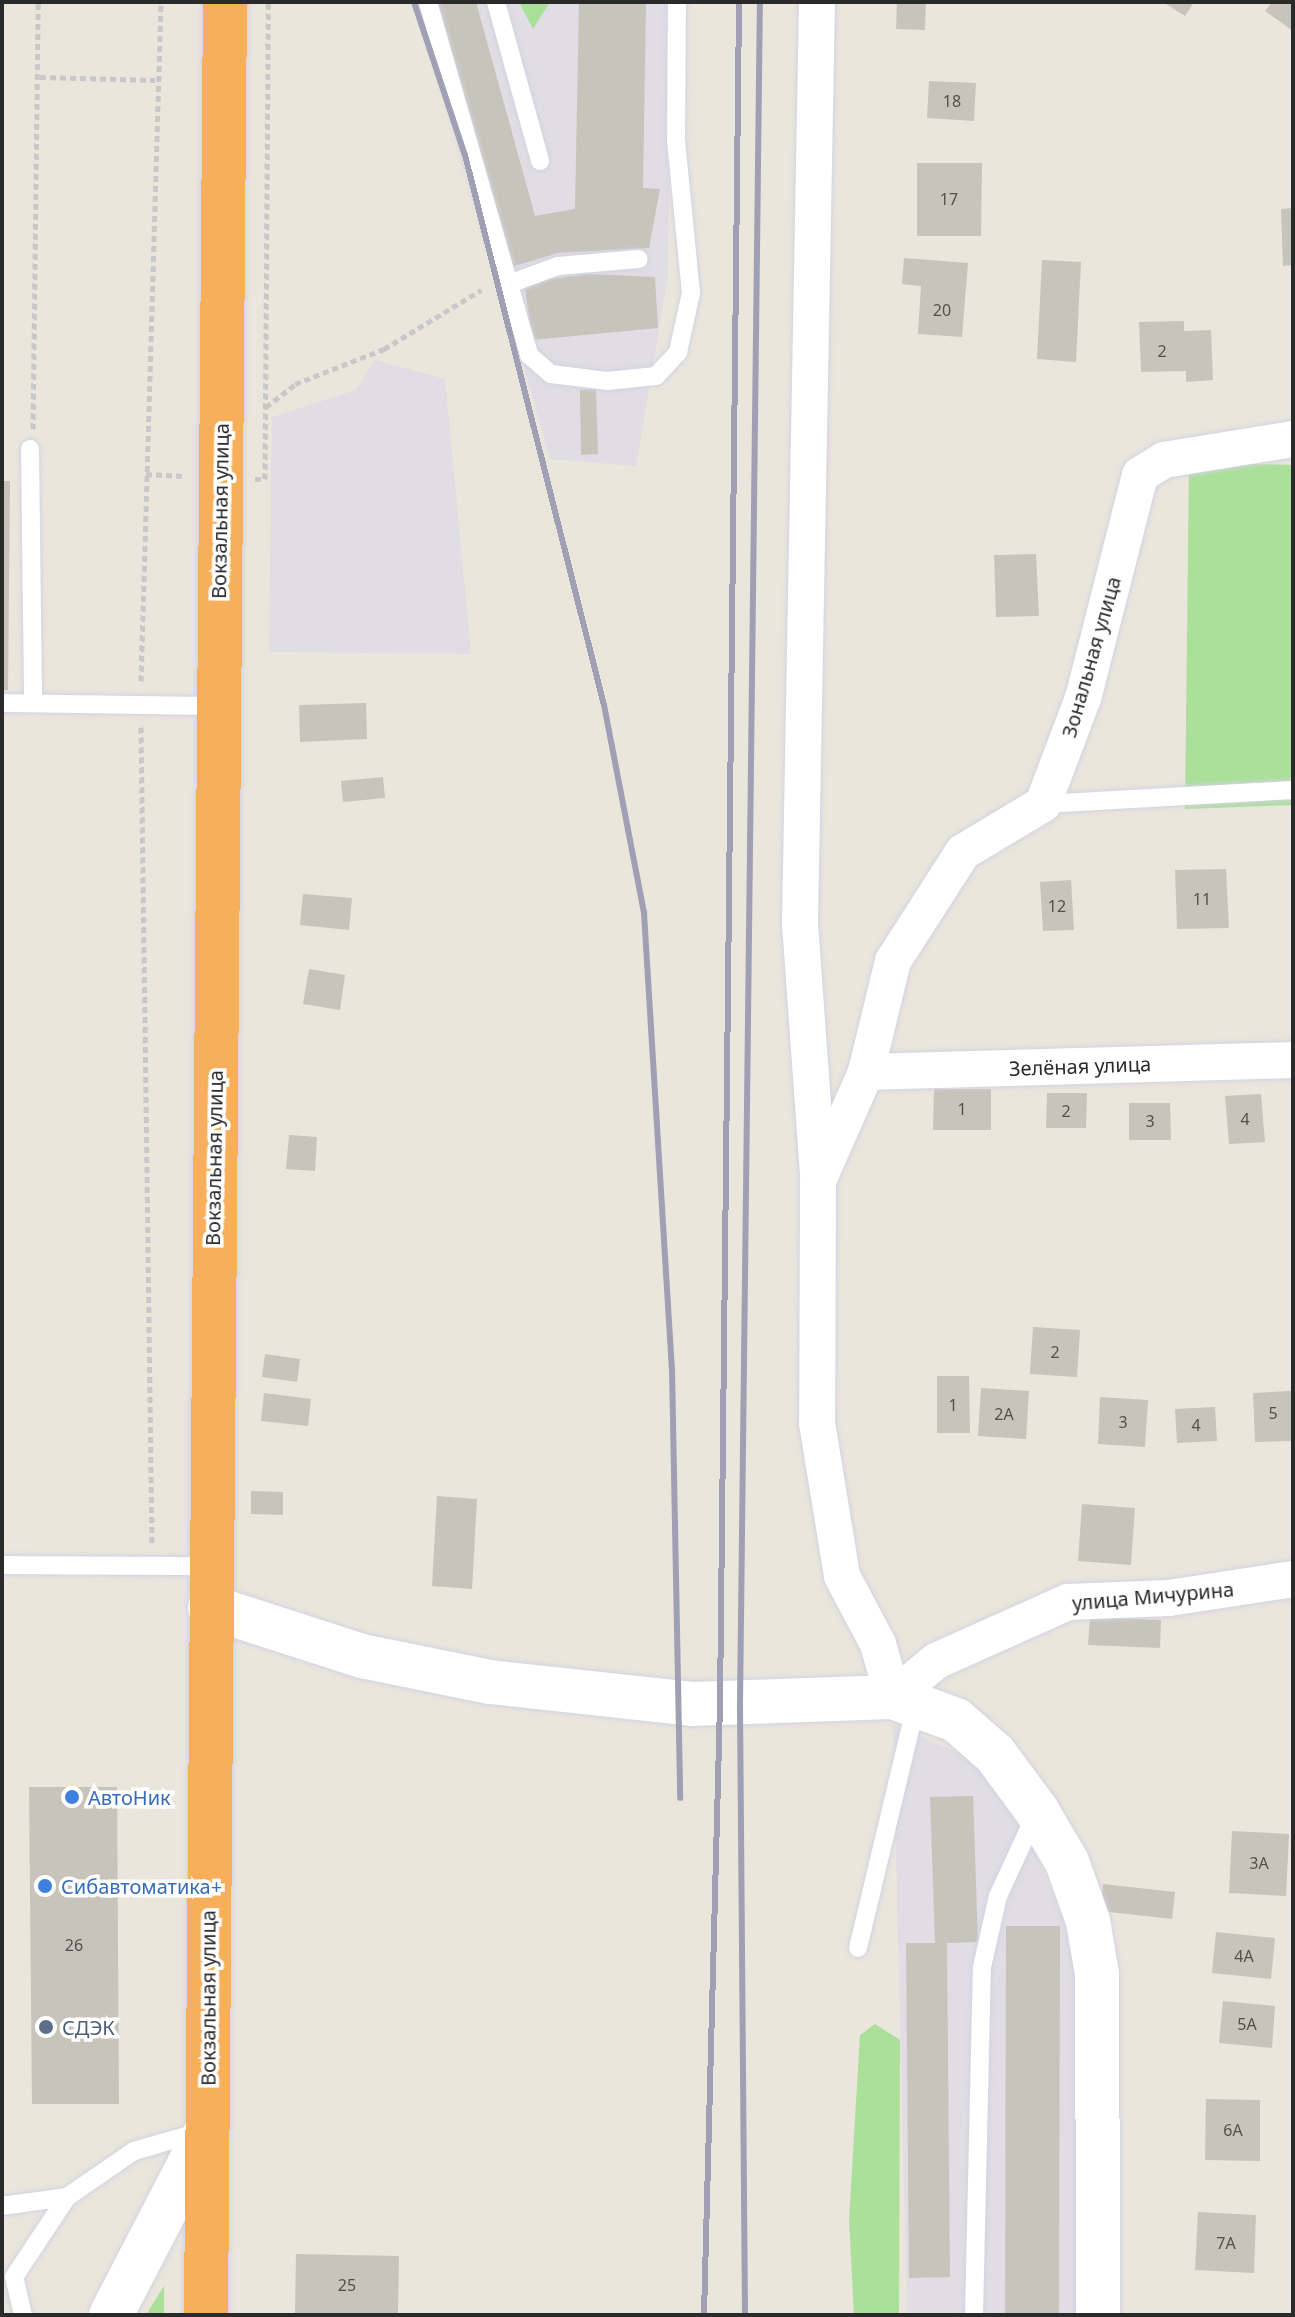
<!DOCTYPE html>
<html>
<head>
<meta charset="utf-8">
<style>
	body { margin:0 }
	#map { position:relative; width:1295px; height:2317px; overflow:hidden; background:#ebe6dc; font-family:"Noto Sans",sans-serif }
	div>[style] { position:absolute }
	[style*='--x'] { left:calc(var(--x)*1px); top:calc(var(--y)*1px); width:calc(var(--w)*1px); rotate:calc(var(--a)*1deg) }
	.industrial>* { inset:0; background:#e0dde4 }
	.green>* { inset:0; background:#abe09b }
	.building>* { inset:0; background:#c7c4bb }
	.path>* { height:5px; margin-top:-2.5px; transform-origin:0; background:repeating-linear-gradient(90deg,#c8c8c8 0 6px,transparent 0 10px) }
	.roads { filter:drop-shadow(0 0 2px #d2d3e2) drop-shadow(0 0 2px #d2d3e2) }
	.lane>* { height:18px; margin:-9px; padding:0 9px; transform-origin:9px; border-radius:9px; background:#fff }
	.street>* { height:36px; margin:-18px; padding:0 18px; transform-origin:18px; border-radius:18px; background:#fff }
	.secondary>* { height:44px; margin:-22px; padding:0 22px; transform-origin:22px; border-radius:22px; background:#fff }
	.highway>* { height:44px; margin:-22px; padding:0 22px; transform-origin:22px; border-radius:22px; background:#f7af5b }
	.rail>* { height:6px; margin:-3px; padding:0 3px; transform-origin:3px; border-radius:3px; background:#9fa0b3 }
	.dots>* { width:22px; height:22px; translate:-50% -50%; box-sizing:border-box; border:4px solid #fff; border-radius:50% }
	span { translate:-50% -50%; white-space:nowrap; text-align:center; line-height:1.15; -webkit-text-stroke:7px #fff; paint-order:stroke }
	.number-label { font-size:16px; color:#51504e }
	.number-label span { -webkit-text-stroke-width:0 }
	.street-label { font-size:20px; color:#2a2a2a }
	.shop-label { font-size:20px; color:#366cbe }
	.left { translate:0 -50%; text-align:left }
	.service-label { font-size:20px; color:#4e5e75 }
	.frame { position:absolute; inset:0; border:4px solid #2a2a2a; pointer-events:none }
</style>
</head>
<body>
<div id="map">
	<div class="industrial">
		<i style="clip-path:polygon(420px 2px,672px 2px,668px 274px,636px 466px,550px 459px)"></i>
		<i style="clip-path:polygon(375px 360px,445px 379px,471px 654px,269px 652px,272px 417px,356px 390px)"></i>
		<i style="clip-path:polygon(893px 1725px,972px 1759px,1013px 1801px,1087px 1976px,1092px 2315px,907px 2315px)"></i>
	</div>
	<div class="green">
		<i style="clip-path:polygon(519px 2px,550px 2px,533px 29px)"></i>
		<i style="clip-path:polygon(1189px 462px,1293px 465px,1293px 805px,1185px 809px)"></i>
		<i style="clip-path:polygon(875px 2024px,900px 2040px,899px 2315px,854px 2315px,849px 2220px,860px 2035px)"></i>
		<i style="clip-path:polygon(164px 2286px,164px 2315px,146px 2315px)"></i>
	</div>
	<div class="building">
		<i style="clip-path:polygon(437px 2px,476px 2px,535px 216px,575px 209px,579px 2px,646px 2px,643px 188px,660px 189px,649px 248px,558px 253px,511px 267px)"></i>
		<i style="clip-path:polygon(897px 2px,926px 2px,925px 30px,896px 29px)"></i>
		<i style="clip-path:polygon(1163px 2px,1194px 2px,1185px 16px)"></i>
		<i style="clip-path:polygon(1272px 2px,1293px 2px,1293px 31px,1265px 11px)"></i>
		<i style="clip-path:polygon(929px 81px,976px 83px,974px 121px,927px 118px)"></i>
		<i style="clip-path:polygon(917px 163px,982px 163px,981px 236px,917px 236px)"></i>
		<i style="clip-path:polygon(1293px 208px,1293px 265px,1283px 266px,1281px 209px)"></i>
		<i style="clip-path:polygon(904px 258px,968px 263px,962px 337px,918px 334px,921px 286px,902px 284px)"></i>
		<i style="clip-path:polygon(1042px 260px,1081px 262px,1076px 362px,1037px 359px)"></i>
		<i style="clip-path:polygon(589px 274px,655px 277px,658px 328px,532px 340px,524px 282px)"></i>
		<i style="clip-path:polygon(1184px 321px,1184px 331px,1211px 330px,1213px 380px,1186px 382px,1186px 371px,1141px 372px,1139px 322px)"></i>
		<i style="clip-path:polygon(596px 389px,598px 454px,581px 455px,580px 390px)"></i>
		<i style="clip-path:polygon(2px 481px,10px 481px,8px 690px,2px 690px)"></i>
		<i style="clip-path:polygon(1036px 554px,1039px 616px,996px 617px,994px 555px)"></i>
		<i style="clip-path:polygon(366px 703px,367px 739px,300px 742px,299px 705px)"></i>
		<i style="clip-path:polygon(383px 777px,385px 798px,343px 802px,341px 781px)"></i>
		<i style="clip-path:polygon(1226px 869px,1229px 928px,1177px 929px,1175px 870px)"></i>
		<i style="clip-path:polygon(1071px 880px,1074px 930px,1043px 931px,1040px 882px)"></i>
		<i style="clip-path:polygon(303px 894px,352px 898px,349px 930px,300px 925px)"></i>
		<i style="clip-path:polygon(309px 969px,345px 975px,340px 1010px,303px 1004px)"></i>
		<i style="clip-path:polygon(934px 1089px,991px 1089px,991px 1130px,933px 1130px)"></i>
		<i style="clip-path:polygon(1047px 1093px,1087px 1093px,1086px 1128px,1046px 1128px)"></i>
		<i style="clip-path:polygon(1261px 1094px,1265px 1142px,1229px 1144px,1225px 1096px)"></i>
		<i style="clip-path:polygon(1129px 1103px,1170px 1103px,1171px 1140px,1129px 1140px)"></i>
		<i style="clip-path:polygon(289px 1135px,317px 1137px,315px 1171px,286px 1169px)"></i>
		<i style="clip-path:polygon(1033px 1327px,1080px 1330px,1077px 1377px,1030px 1374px)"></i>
		<i style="clip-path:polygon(265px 1354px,300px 1359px,297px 1382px,262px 1377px)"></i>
		<i style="clip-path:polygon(937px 1376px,969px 1376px,970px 1433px,937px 1433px)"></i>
		<i style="clip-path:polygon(981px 1388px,1029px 1391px,1026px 1439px,978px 1436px)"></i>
		<i style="clip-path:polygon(1291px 1391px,1293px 1441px,1255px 1442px,1253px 1393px)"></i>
		<i style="clip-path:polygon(264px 1393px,311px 1399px,308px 1426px,261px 1421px)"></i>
		<i style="clip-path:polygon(1100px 1397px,1148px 1400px,1145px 1447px,1098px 1444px)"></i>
		<i style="clip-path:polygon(1215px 1407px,1217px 1441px,1177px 1443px,1175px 1409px)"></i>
		<i style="clip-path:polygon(251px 1491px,283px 1492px,283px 1515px,251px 1514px)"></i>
		<i style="clip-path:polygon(437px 1496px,477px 1499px,472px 1589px,432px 1586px)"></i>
		<i style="clip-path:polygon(1082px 1504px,1135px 1508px,1131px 1565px,1078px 1561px)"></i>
		<i style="clip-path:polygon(1090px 1617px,1161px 1620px,1160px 1648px,1088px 1645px)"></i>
		<i style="clip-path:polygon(29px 1787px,117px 1787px,119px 2104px,32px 2104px)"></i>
		<i style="clip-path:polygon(973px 1796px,978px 1942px,947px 1943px,950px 2277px,909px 2278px,906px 1943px,935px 1943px,930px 1797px)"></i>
		<i style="clip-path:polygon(1232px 1831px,1289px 1834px,1286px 1896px,1229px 1893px)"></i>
		<i style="clip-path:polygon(1103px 1884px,1175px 1892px,1172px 1919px,1100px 1911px)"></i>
		<i style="clip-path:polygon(1006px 1926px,1060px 1926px,1059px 2315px,1005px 2315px)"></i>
		<i style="clip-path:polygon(1216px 1932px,1275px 1938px,1271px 1979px,1212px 1973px)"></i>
		<i style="clip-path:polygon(1223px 2001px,1275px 2006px,1272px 2048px,1219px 2043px)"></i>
		<i style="clip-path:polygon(1206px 2099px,1260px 2100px,1260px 2161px,1205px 2160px)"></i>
		<i style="clip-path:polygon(1198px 2212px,1256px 2215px,1254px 2273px,1195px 2270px)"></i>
		<i style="clip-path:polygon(296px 2254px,399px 2256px,398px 2315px,295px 2315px)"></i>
	</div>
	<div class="path">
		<i style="--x:40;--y:77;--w:115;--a:1.5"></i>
		<i style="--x:266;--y:407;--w:37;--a:-38"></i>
		<i style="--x:295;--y:384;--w:96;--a:-21.5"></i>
		<i style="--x:384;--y:349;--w:114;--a:-31.3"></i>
		<i style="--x:33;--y:429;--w:427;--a:-89.3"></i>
		<i style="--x:146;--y:474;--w:39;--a:3"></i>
		<i style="--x:255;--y:479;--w:10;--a:0"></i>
		<i style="--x:265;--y:479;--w:477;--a:-89.6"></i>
		<i style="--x:141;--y:681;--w:679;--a:-88.31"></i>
		<i style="--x:141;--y:727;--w:818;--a:89.23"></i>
	</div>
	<div class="roads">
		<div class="lane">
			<i style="--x:428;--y:2;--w:367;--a:74"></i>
			<i style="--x:529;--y:355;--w:29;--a:41"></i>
			<i style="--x:551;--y:374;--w:56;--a:7.1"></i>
			<i style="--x:607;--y:381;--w:49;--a:-5.8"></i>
			<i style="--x:656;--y:376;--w:33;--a:-47"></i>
			<i style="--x:678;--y:352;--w:60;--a:-77.6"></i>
			<i style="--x:691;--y:293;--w:153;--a:-95.6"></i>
			<i style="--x:676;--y:141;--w:139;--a:-89.6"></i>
			<i style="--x:496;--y:2;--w:165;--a:74.5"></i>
			<i style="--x:509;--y:284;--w:52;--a:-20.2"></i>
			<i style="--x:558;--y:266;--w:81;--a:-4.9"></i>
			<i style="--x:30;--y:449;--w:254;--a:89.3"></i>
			<i style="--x:2;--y:703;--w:216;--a:0.8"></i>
			<i style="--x:1043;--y:804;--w:250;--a:-3.2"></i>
			<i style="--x:2;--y:1565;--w:208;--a:0.3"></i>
			<i style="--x:858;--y:1948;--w:250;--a:-76.6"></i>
			<i style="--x:2;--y:2206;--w:66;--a:-7.9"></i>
			<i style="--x:23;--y:2315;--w:39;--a:-103"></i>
			<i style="--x:14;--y:2277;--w:96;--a:-56.5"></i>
			<i style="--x:67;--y:2197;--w:81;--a:-34.5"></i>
			<i style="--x:134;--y:2151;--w:69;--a:-16.1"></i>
			<i style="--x:974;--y:2315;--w:348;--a:-88.7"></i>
			<i style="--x:982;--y:1967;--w:73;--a:-77.3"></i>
			<i style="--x:998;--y:1896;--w:88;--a:-65.2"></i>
		</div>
		<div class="street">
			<i style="--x:817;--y:2;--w:921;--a:91.06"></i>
			<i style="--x:800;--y:923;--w:250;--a:85.9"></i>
			<i style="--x:1293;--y:439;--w:131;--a:170.8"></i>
			<i style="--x:1164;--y:460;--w:28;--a:148"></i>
			<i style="--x:1140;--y:475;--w:230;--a:104.3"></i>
			<i style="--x:1083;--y:698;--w:113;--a:110.7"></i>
			<i style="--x:1043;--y:804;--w:93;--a:149"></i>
			<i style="--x:963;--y:852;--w:130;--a:122.7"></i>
			<i style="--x:893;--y:961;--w:114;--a:103.7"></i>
			<i style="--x:866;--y:1072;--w:119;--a:113.8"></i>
			<i style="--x:818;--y:1181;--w:242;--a:90.2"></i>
			<i style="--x:817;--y:1423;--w:155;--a:80.7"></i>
			<i style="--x:842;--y:1576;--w:77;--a:62.1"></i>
			<i style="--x:878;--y:1644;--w:55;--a:74.2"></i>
			<i style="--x:893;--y:1697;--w:56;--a:-39.9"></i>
			<i style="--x:936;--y:1661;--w:145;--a:-24.1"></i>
			<i style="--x:1068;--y:1602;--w:101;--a:-2.3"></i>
			<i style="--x:1169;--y:1598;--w:125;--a:-8.7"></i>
			<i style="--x:866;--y:1072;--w:427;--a:-1.6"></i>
		</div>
		<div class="secondary">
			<i style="--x:210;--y:1607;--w:160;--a:17.9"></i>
			<i style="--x:362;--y:1656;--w:131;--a:11.5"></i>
			<i style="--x:490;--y:1682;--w:203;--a:6.2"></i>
			<i style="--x:692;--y:1704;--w:201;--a:-2"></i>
			<i style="--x:893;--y:1697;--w:67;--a:20.1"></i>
			<i style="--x:956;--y:1720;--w:52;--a:41.1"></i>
			<i style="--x:995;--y:1754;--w:71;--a:53.6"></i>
			<i style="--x:1037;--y:1811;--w:59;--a:59.5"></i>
			<i style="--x:1067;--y:1862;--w:63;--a:70.4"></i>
			<i style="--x:1088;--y:1921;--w:54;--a:80.4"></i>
			<i style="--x:1097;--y:1974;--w:341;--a:89.8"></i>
			<i style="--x:111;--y:2315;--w:208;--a:-62.6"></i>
		</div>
		<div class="highway">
			<i style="--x:206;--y:2315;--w:2313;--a:-89.53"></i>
		</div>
	</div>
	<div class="rail">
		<i style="--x:414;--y:2;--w:161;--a:71.6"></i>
		<i style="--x:465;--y:155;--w:567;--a:75.82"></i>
		<i style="--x:604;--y:705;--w:212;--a:79.1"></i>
		<i style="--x:644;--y:913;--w:457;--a:86.5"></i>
		<i style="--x:672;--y:1369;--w:429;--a:88.9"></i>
		<i style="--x:704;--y:2315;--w:611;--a:-88.5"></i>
		<i style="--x:720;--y:1704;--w:1702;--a:-89.36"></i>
		<i style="--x:745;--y:2315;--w:611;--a:-90.47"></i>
		<i style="--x:740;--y:1704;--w:1702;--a:-89.33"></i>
	</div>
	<div class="dots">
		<i style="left:72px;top:1797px;background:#3f7fe0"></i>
		<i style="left:45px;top:1886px;background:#3f7fe0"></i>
		<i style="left:46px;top:2027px;background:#5c6f8a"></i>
	</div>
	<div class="number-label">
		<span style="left:952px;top:101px">18</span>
		<span style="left:949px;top:199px">17</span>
		<span style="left:942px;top:310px">20</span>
		<span style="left:1162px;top:351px">2</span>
		<span style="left:1202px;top:899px">11</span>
		<span style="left:1057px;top:906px">12</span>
		<span style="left:962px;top:1109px">1</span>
		<span style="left:1066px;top:1111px">2</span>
		<span style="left:1245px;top:1119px">4</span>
		<span style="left:1150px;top:1121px">3</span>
		<span style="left:1055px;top:1352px">2</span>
		<span style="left:953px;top:1405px">1</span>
		<span style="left:1273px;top:1413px">5</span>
		<span style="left:1004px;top:1414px">2А</span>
		<span style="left:1123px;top:1422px">3</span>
		<span style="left:1196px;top:1425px">4</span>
		<span style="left:1259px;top:1863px">3А</span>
		<span style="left:74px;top:1945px">26</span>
		<span style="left:1244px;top:1956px">4А</span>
		<span style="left:1247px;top:2024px">5А</span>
		<span style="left:1233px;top:2130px">6А</span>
		<span style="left:1226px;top:2243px">7А</span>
		<span style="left:347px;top:2285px">25</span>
	</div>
	<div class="street-label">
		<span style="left:220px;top:511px;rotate:-89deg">Вокзальная улица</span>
		<span style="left:1091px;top:657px;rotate:-74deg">Зональная улица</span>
		<span style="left:1080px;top:1066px;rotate:-2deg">Зелёная улица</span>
		<span style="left:214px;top:1158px;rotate:-89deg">Вокзальная улица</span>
		<span style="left:1153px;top:1596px;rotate:-5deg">улица Мичурина</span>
		<span style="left:208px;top:1998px;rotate:-90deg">Вокзальная улица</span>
	</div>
	<div class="shop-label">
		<span class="left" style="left:88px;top:1797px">АвтоНик</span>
		<span class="left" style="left:61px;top:1886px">Сибавтоматика+</span>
	</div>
	<div class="service-label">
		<span class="left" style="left:62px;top:2027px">СДЭК</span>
	</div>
	<div class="frame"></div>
</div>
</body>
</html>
